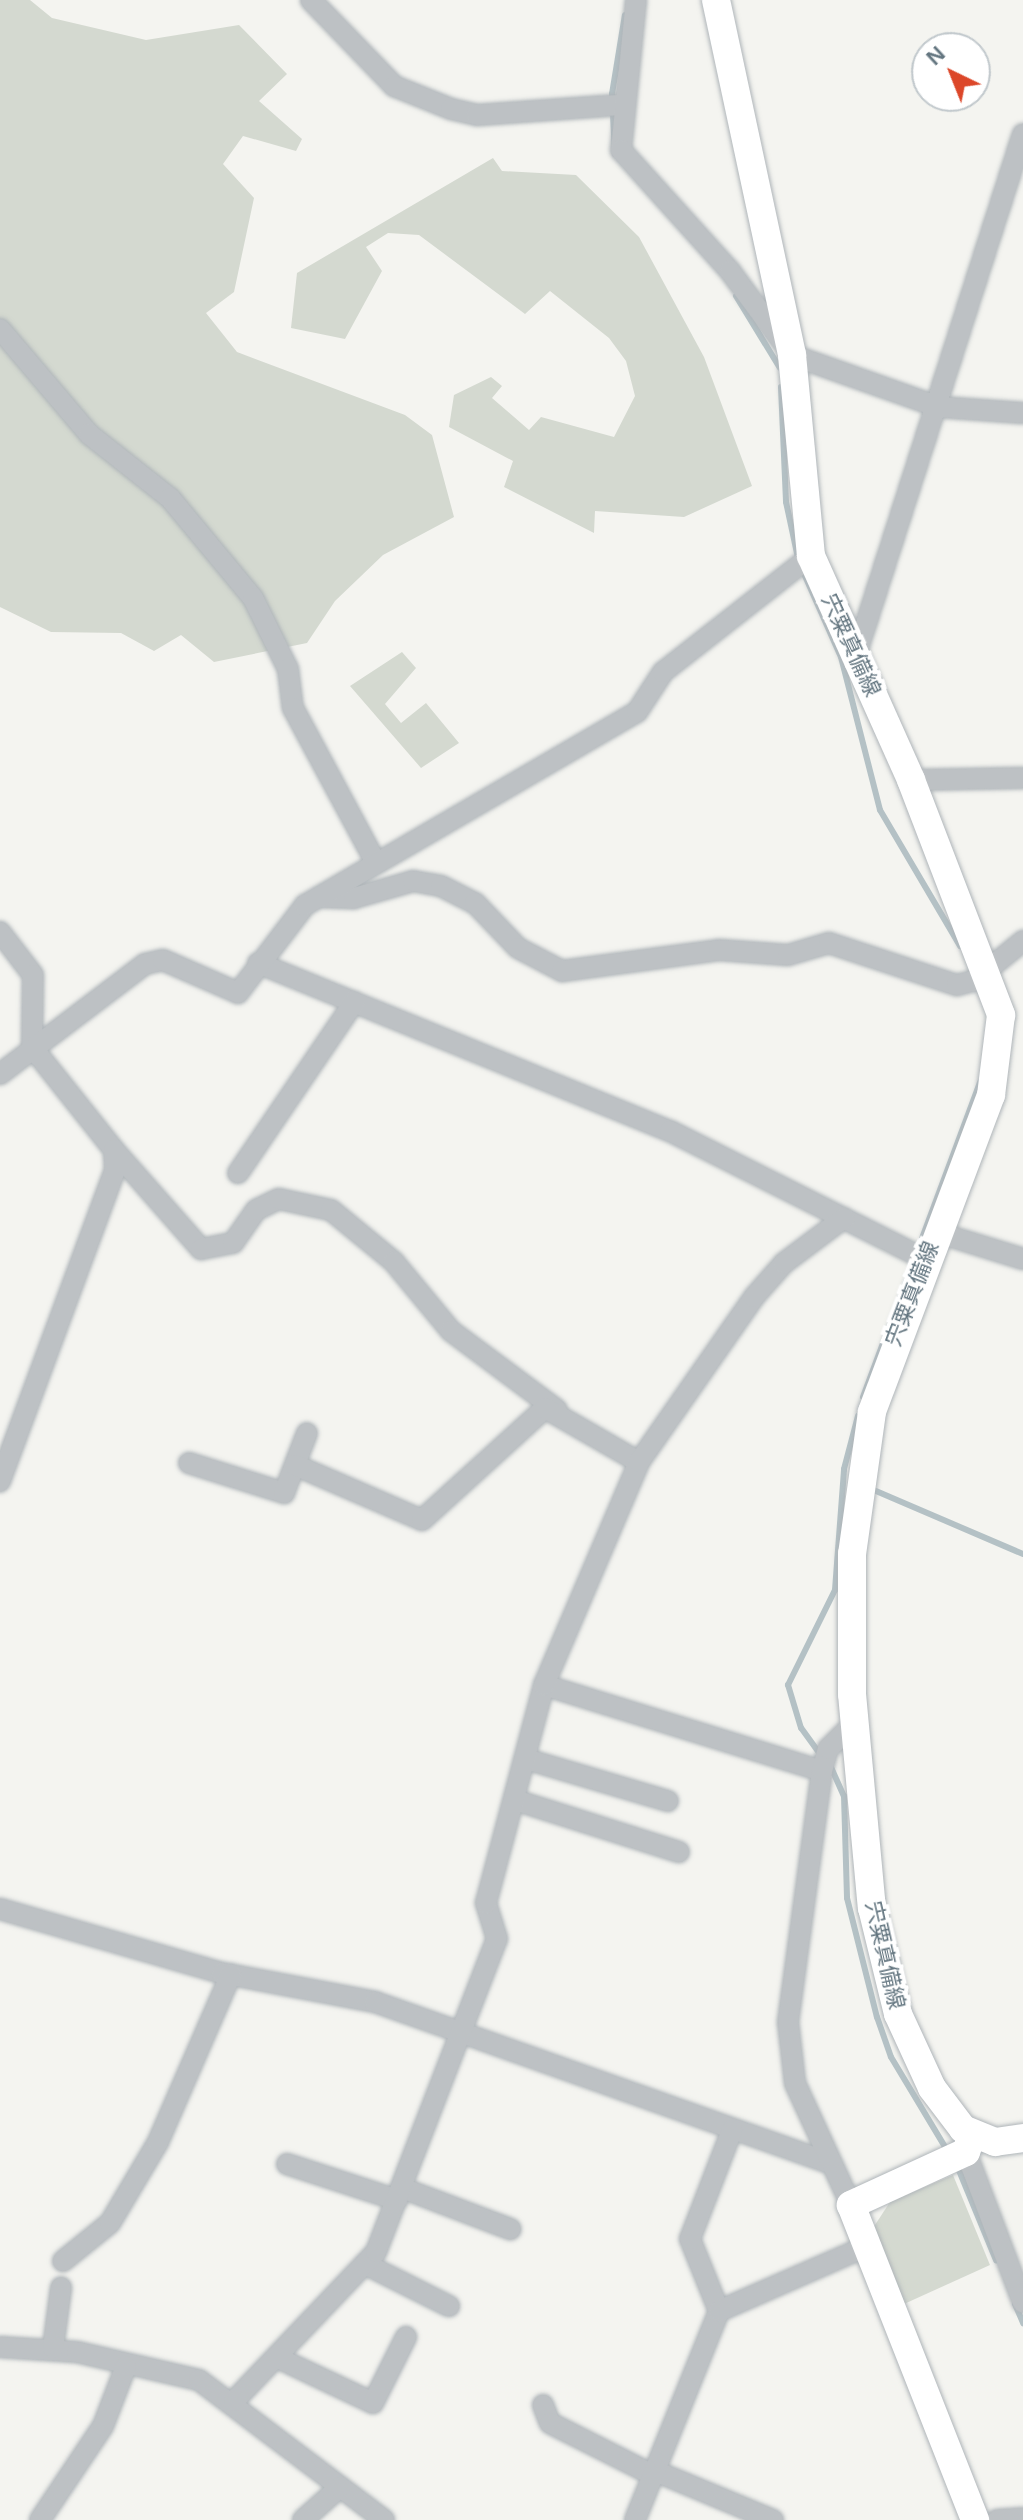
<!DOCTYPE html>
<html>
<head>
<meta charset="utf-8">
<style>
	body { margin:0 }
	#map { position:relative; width:1023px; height:2520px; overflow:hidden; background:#f4f4f0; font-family:Arial,"Noto Sans JP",sans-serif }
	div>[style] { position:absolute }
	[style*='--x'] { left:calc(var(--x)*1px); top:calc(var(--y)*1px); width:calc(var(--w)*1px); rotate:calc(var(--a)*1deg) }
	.green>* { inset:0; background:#d4d9d0 }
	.stream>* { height:6px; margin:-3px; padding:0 3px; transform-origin:3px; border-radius:3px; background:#b4c1c5 }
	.roads { filter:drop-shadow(0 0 2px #afb5b9) drop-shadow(0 0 2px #afb5b9) }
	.street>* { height:20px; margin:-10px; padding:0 10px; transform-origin:10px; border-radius:10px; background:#bdc1c4 }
	.secondary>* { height:28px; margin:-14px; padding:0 14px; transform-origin:14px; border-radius:14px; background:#fff }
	span { translate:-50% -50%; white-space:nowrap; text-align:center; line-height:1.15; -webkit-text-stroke:8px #fff; paint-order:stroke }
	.street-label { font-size:22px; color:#647680 }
	.north { position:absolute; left:911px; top:32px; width:80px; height:80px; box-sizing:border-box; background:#fff; border:2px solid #c1c8cc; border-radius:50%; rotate:317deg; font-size:22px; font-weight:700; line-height:32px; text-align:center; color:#647680 }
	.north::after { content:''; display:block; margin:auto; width:28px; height:36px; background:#dc4729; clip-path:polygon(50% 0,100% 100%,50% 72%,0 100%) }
</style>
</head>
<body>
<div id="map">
	<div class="green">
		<i style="clip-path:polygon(0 0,30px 0,52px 18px,146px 40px,239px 25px,287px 74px,259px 101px,302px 139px,296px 151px,243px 136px,223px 164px,254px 198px,234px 292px,206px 313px,237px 352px,405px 415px,432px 435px,454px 517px,383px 555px,335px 601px,307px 643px,214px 662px,181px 635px,154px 651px,121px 633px,51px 632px,0 607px)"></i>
		<i style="clip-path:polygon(493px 158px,502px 171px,576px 175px,639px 237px,704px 357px,752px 486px,684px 517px,595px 511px,594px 533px,504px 487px,513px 461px,449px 427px,454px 395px,491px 377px,502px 386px,492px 398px,529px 430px,541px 417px,614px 437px,635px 396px,626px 361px,609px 338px,550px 291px,525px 314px,419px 235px,388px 233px,366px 247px,382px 271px,345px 339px,291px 328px,297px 273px)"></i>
		<i style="clip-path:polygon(402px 652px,416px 668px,385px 704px,401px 723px,426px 703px,459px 743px,421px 768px,350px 686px)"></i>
		<i style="clip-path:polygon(953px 2175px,990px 2265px,904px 2304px,873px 2228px,890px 2202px)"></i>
	</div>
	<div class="stream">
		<i style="--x:615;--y:154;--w:60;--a:-92.9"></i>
		<i style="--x:612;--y:94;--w:80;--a:-80.7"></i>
		<i style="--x:736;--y:296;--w:84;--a:58.6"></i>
		<i style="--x:781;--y:387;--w:115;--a:87.5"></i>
		<i style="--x:786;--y:502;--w:57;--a:77.9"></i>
		<i style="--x:802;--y:569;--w:96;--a:66.1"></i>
		<i style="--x:841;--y:657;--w:158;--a:75.7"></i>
		<i style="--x:880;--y:810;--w:158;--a:59.5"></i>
		<i style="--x:863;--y:1397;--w:336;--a:-69.6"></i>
		<i style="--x:876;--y:1491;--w:160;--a:23.2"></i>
		<i style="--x:820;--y:1754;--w:32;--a:-126"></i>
		<i style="--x:801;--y:1728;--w:45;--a:-106.8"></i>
		<i style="--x:788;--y:1685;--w:106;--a:-63.7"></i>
		<i style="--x:835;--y:1590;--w:121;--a:-85.7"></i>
		<i style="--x:844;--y:1469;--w:55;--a:-75.2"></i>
		<i style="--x:830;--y:1765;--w:34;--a:66"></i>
		<i style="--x:844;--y:1796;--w:102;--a:88.3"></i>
		<i style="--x:847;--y:1898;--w:123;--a:75.9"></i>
		<i style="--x:877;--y:2017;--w:42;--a:70.7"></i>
		<i style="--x:891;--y:2057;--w:111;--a:59"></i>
		<i style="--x:958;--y:2168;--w:100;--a:67.6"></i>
		<i style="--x:1015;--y:2304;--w:21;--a:67"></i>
	</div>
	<div class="roads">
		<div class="street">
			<i style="--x:311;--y:0;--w:120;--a:46"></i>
			<i style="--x:394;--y:86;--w:61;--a:22"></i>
			<i style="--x:451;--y:109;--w:27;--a:13"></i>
			<i style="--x:477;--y:115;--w:143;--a:-4"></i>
			<i style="--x:636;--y:0;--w:151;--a:95.7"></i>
			<i style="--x:621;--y:150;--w:163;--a:48"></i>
			<i style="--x:730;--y:271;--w:104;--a:53.6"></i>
			<i style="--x:792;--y:355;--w:156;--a:19.5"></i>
			<i style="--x:939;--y:407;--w:84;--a:4.1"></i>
			<i style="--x:0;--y:329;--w:138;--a:49.7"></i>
			<i style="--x:89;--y:434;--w:103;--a:38.3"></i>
			<i style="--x:170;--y:498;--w:130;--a:50.3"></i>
			<i style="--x:253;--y:598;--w:79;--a:63.8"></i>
			<i style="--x:288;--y:669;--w:39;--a:83"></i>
			<i style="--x:293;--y:708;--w:176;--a:61.8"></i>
			<i style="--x:856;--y:655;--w:547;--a:-72.23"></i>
			<i style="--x:911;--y:780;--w:112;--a:-1"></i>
			<i style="--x:319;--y:897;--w:35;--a:2"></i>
			<i style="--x:354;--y:898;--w:61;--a:-16.1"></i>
			<i style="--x:413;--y:881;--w:28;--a:10"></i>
			<i style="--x:441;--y:886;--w:38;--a:27"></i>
			<i style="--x:475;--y:903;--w:62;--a:46.3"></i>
			<i style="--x:518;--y:948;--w:50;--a:27.6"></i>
			<i style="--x:562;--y:971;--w:158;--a:-7.6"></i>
			<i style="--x:719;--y:950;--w:69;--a:4.1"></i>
			<i style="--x:788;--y:955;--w:43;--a:-16.3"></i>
			<i style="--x:829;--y:943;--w:135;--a:18.2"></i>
			<i style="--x:957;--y:985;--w:32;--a:-14"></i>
			<i style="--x:0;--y:932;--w:54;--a:52.5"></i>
			<i style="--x:33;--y:975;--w:72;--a:90.8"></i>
			<i style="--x:32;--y:1047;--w:132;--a:51.5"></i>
			<i style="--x:114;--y:1150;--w:20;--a:87"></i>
			<i style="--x:115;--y:1170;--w:332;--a:110.3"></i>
			<i style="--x:258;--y:963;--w:445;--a:22.2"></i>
			<i style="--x:670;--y:1131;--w:285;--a:26.7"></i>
			<i style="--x:986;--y:971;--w:48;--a:-39"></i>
			<i style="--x:0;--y:1074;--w:182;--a:-37.2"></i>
			<i style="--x:145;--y:964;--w:18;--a:-13"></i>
			<i style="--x:163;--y:960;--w:82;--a:23.7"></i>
			<i style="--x:238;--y:993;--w:111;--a:-52.7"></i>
			<i style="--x:305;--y:905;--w:384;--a:-30.2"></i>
			<i style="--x:637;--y:712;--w:48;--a:-57"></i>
			<i style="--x:663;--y:672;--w:188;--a:-38.1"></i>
			<i style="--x:114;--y:1150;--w:132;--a:48.7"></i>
			<i style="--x:201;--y:1249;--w:33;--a:-11"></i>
			<i style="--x:233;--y:1243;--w:40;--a:-55.1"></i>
			<i style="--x:256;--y:1210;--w:25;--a:-26"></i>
			<i style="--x:279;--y:1199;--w:53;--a:11.9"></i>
			<i style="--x:331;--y:1210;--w:82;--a:39.5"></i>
			<i style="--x:394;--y:1262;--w:89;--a:50.4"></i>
			<i style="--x:451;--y:1331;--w:132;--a:36.7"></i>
			<i style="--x:238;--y:1173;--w:207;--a:-55.8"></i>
			<i style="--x:936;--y:1232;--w:91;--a:17.2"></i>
			<i style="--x:189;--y:1463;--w:100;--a:17.5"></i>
			<i style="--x:284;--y:1493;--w:64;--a:-69"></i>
			<i style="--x:295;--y:1465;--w:138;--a:23.4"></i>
			<i style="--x:422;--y:1520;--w:166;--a:-42.3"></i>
			<i style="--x:545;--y:1408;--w:108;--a:29.9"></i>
			<i style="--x:544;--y:1685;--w:291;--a:17.2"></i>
			<i style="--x:526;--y:1759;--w:148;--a:16.5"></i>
			<i style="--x:515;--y:1800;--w:172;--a:17.6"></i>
			<i style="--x:0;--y:1909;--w:231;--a:16.1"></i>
			<i style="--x:222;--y:1973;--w:156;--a:10.7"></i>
			<i style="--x:375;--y:2002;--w:479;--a:19.5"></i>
			<i style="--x:966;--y:2152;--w:161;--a:69.3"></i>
			<i style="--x:287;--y:2164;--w:116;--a:18.1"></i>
			<i style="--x:402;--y:2188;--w:116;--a:20.8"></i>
			<i style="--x:851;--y:2205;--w:134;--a:-114.7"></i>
			<i style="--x:795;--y:2083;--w:61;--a:-96.5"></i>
			<i style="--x:788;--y:2022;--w:253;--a:-82.3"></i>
			<i style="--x:822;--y:1771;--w:23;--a:-75"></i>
			<i style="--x:828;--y:1749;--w:37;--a:-45"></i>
			<i style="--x:63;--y:2261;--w:60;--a:-39"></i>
			<i style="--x:110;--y:2223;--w:94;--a:-59.3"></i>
			<i style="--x:158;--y:2142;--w:183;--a:-66.5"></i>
			<i style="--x:365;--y:2264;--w:94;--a:26.6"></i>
			<i style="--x:719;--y:2311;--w:78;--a:-111.9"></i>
			<i style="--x:690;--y:2239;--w:117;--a:-68.9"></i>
			<i style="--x:0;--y:2347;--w:77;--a:3.7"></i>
			<i style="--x:77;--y:2352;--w:125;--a:12.9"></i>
			<i style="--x:199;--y:2380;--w:232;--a:37.1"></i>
			<i style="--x:53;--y:2348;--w:61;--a:-82.4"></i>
			<i style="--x:278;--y:2358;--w:105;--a:25.3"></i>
			<i style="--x:373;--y:2403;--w:74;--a:-63.4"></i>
			<i style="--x:234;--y:2401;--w:206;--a:-46.4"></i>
			<i style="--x:376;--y:2252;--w:336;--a:-68.9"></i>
			<i style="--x:497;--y:1939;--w:38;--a:-107"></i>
			<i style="--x:486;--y:1903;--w:226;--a:-75.1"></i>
			<i style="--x:544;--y:1685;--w:242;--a:-66.9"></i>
			<i style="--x:639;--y:1462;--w:201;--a:-55.1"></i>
			<i style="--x:754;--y:1297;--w:45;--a:-48.6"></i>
			<i style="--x:784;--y:1263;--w:75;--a:-36.9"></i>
			<i style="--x:543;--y:2405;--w:19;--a:69"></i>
			<i style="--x:550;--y:2423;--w:115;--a:26.8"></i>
			<i style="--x:655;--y:2471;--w:128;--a:22.6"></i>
			<i style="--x:40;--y:2520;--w:113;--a:-56.2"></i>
			<i style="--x:103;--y:2426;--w:64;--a:-69"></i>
			<i style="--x:303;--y:2520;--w:50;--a:-41.7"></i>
			<i style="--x:635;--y:2520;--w:225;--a:-68.1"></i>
			<i style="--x:719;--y:2311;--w:162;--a:-23.7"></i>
			<i style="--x:997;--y:2520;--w:26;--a:-4"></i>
		</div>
		<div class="secondary">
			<i style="--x:716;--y:0;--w:363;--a:77.9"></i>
			<i style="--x:792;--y:355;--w:202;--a:84.6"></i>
			<i style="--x:811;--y:556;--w:245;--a:65.9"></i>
			<i style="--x:911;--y:780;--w:252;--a:69"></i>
			<i style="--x:1001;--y:1015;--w:81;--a:97.1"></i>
			<i style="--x:991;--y:1095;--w:339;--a:110.6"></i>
			<i style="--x:872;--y:1412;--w:143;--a:98"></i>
			<i style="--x:852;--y:1554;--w:140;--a:90"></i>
			<i style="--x:852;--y:1694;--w:215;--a:84.7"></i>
			<i style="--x:872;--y:1908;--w:109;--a:76.2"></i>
			<i style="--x:898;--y:2014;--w:81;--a:65.3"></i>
			<i style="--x:932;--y:2088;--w:51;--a:52.9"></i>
			<i style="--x:963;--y:2129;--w:35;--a:22"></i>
			<i style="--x:995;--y:2142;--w:28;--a:-8"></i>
			<i style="--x:972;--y:2136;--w:17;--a:111"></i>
			<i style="--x:966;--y:2152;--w:127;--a:155.3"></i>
			<i style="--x:851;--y:2205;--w:339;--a:68.5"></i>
		</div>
	</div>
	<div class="street-label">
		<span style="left:851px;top:645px;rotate:65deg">宍粟真備線</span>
		<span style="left:912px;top:1294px;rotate:-69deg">宍粟真備線</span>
		<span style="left:885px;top:1955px;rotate:77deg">宍粟真備線</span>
	</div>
	<div class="north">N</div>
</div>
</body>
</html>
